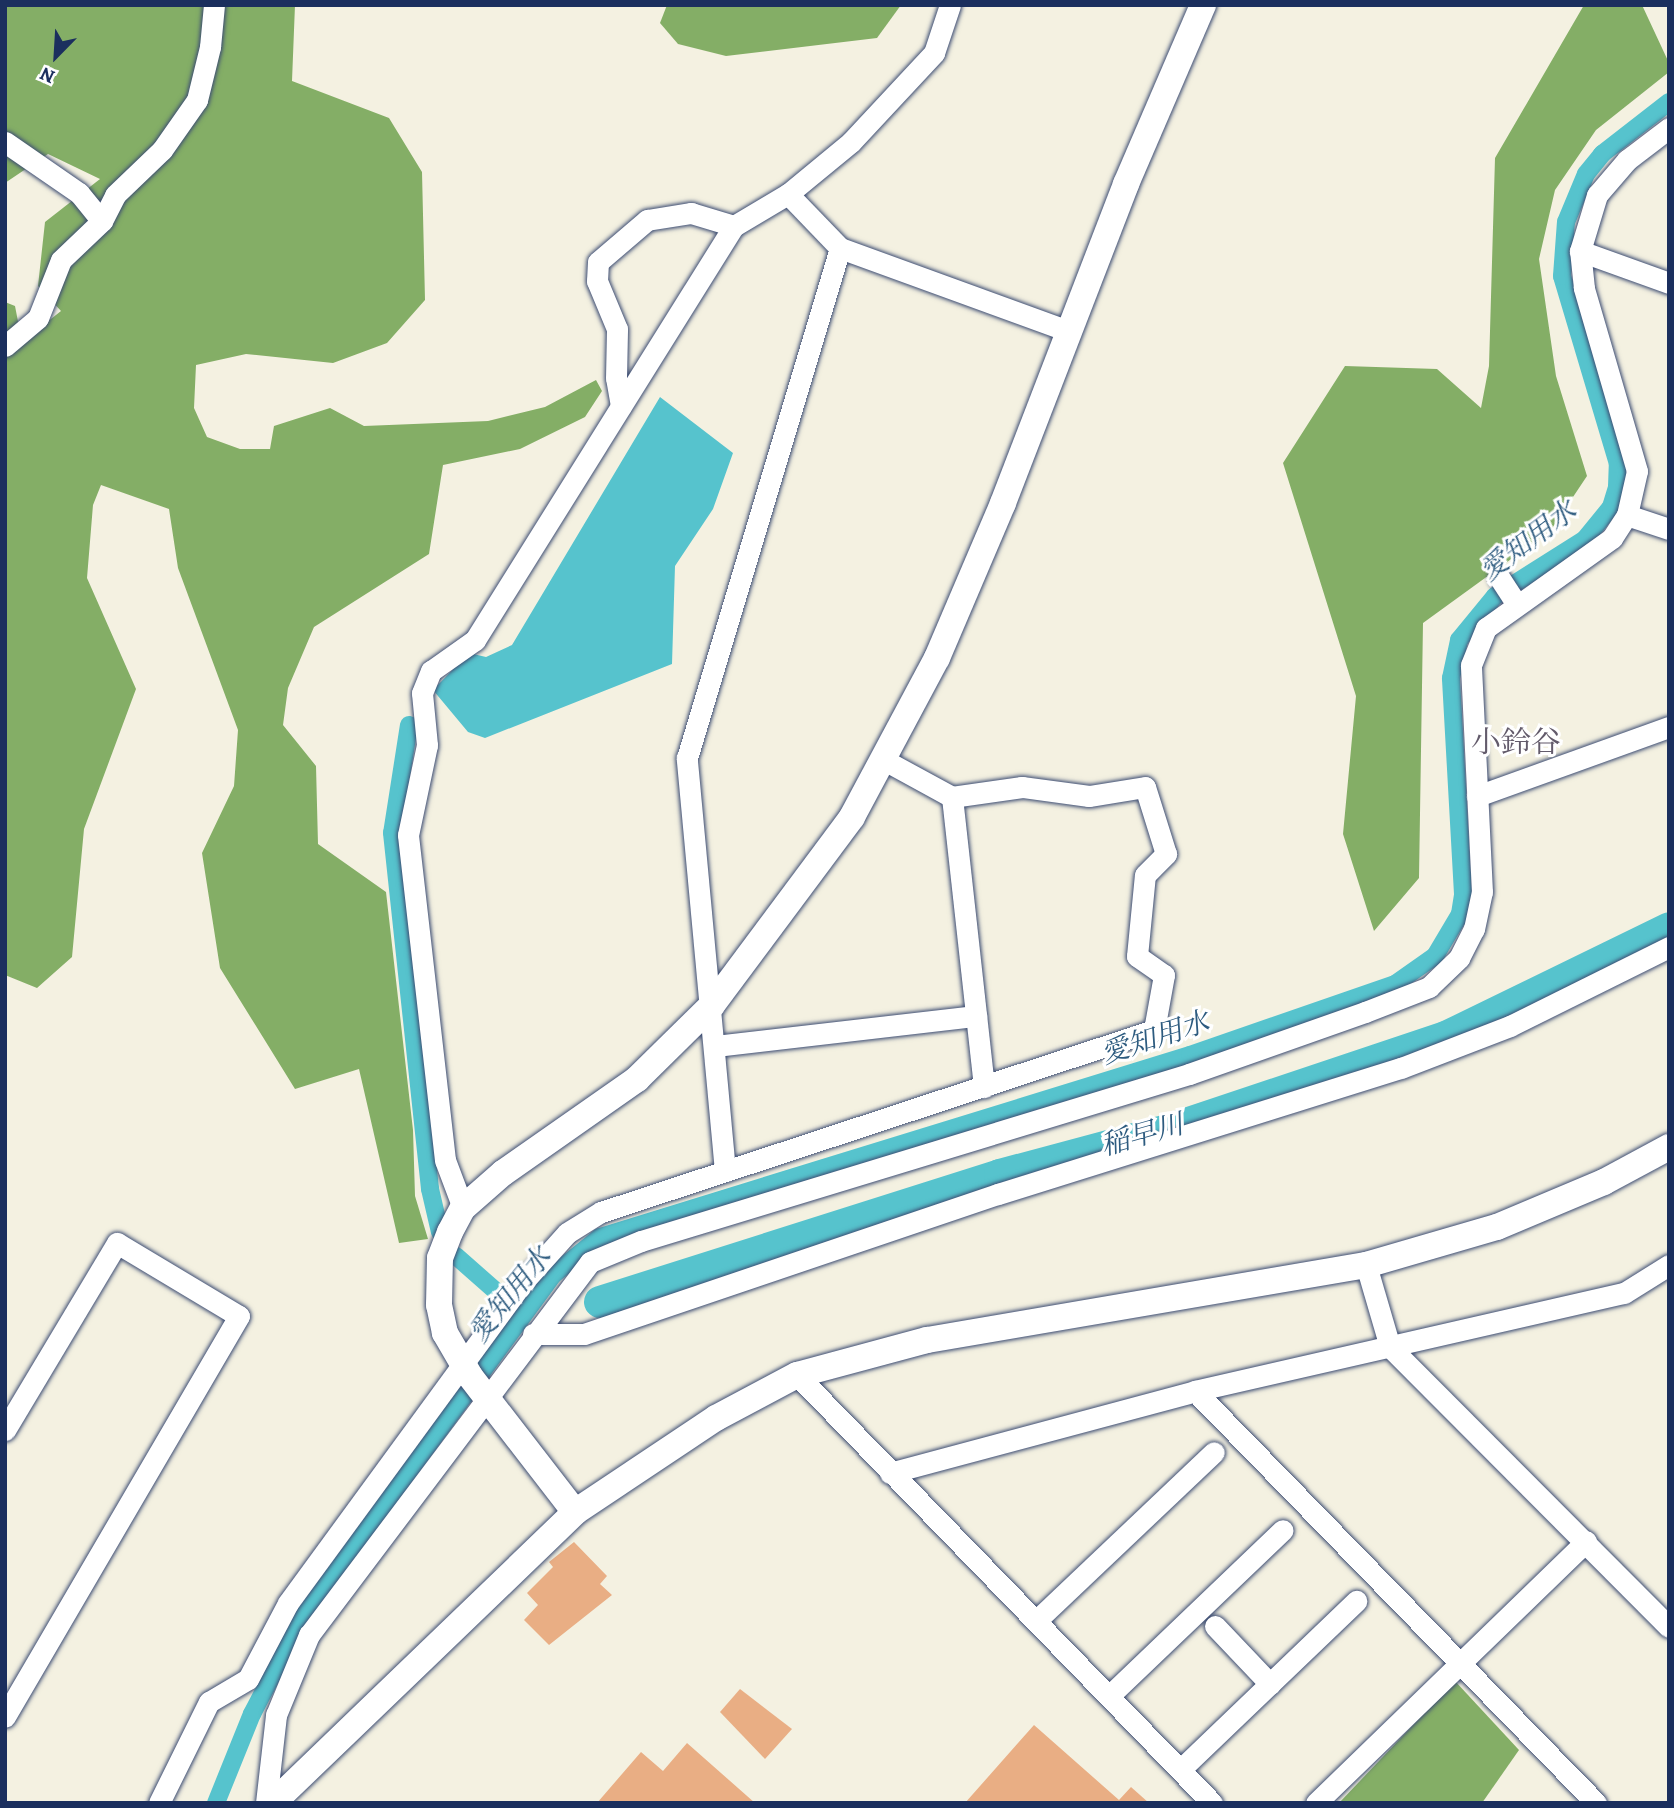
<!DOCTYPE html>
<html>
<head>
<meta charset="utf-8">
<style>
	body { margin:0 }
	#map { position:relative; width:1674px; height:1808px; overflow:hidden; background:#f4f1e1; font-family:Alegreya,"Noto Serif JP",serif }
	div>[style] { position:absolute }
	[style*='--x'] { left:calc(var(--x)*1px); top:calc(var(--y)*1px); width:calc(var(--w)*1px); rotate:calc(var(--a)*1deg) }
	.forest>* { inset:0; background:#84ae66 }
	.water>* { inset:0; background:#56c3cd }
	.canal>* { height:18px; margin:-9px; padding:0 9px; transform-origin:9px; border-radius:9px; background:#56c3cd }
	.river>* { height:32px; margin:-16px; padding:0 16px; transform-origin:16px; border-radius:16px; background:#56c3cd }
	.building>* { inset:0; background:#e9ae84 }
	.roads { filter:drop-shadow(0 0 2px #3c4c72) drop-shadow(0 0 2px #3c4c72) }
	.minor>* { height:21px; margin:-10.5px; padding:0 10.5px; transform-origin:10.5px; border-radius:10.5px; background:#fff }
	.tertiary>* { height:26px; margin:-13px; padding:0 13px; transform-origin:13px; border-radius:13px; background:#fff }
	span { translate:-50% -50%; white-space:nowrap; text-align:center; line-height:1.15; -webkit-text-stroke:6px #fff; paint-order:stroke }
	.water-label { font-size:28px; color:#2d5b7f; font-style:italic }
	.quarter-label { font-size:30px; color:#635b6b }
	.frame { position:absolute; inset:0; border:7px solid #1b2f5e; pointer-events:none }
	.north { position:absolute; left:21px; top:21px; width:70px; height:70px; -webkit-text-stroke:5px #fff; paint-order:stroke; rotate:204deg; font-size:19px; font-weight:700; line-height:28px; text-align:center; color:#1b2f5e }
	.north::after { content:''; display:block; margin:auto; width:24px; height:32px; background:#1b2f5e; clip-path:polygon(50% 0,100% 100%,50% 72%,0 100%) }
</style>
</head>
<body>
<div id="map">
	<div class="forest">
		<i style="clip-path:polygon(5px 5px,295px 5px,292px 81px,389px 118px,422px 172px,425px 300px,387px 343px,333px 363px,246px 354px,196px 365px,194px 408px,207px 437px,240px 449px,270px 449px,274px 426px,330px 408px,364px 426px,488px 421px,545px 407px,596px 380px,602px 391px,585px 417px,520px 449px,443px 465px,429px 554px,314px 627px,288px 688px,283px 725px,316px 766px,318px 844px,386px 892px,413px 1130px,415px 1196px,428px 1239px,399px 1243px,359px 1069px,295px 1089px,220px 968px,202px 853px,234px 786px,238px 730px,178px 568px,169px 509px,101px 485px,93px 505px,87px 578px,136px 689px,84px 829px,72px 957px,37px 988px,5px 975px,5px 302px,15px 306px,22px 342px,61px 311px,38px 286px,45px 222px,100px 179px,48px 154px,5px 183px)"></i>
		<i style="clip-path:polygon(667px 5px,901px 5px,877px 38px,726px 56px,678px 44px,660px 23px)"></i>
		<i style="clip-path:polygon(1584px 5px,1642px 5px,1669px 63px,1669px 72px,1596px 130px,1555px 190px,1539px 259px,1556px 376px,1587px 476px,1551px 530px,1423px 623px,1419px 878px,1374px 931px,1343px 834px,1356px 696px,1283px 463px,1345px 366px,1437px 369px,1481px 408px,1489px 366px,1495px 158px)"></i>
		<i style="clip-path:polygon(1455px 1681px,1519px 1750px,1482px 1803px,1339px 1803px)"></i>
	</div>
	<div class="water">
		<i style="clip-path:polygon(660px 397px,733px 453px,713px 509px,675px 566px,672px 664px,485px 738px,468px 732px,433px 690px,469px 653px,486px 657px,512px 645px)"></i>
	</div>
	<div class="canal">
		<i style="--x:409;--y:725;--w:109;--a:98.9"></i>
		<i style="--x:392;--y:833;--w:358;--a:83.9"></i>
		<i style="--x:430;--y:1189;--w:44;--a:76.9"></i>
		<i style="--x:456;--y:1256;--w:56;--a:41.4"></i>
		<i style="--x:216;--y:1803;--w:96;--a:-68"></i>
		<i style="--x:252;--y:1714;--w:113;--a:-62.5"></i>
		<i style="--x:304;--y:1614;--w:421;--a:-53.7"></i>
		<i style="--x:553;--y:1275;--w:60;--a:-39"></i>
		<i style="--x:600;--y:1237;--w:617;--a:-17.14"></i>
		<i style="--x:1190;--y:1055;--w:217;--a:-19.1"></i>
		<i style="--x:1395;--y:984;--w:49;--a:-35"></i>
		<i style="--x:1435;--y:956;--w:49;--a:-59.2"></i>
		<i style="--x:1460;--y:914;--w:20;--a:-81"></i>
		<i style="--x:1463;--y:894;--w:216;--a:-93.2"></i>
		<i style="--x:1451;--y:678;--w:39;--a:-78"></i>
		<i style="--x:1459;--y:640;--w:57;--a:-50.7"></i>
		<i style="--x:1495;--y:596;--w:107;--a:-32.3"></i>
		<i style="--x:1585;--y:539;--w:41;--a:-50.9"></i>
		<i style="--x:1611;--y:507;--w:21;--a:-73"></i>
		<i style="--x:1617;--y:487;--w:23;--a:-88"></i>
		<i style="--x:1618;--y:464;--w:196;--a:-106.6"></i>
		<i style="--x:1562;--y:276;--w:54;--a:-85.8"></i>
		<i style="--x:1566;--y:222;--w:52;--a:-67.4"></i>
		<i style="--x:1586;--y:174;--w:26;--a:-51"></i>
		<i style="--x:1602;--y:154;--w:85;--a:-37.8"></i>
	</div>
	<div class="river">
		<i style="--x:600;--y:1302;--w:420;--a:-17.6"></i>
		<i style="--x:1000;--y:1175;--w:174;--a:-15"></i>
		<i style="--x:1168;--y:1130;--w:293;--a:-18.5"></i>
		<i style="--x:1446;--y:1037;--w:248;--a:-26"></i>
	</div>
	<div class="building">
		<i style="clip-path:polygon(574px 1542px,607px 1576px,600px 1584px,612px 1595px,549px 1645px,524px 1620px,538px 1605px,527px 1593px,553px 1567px,549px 1562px)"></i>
		<i style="clip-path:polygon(740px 1689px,792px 1729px,765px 1759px,720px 1712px)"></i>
		<i style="clip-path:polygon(1034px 1725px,1119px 1800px,1131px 1787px,1149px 1803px,965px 1803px)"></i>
		<i style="clip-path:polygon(687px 1743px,755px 1803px,597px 1803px,641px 1752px,663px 1771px)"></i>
	</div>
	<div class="roads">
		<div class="minor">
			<i style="--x:5;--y:142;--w:90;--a:34.6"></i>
			<i style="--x:79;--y:193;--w:36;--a:51"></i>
			<i style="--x:788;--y:194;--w:75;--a:46.1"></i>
			<i style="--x:840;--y:248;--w:243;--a:20"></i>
			<i style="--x:1580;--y:251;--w:95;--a:19.8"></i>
			<i style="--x:5;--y:346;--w:43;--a:-40.3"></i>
			<i style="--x:38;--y:318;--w:62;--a:-68.4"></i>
			<i style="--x:61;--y:260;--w:57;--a:-43.6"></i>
			<i style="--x:102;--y:221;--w:29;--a:-63"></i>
			<i style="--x:115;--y:195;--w:65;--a:-43.8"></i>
			<i style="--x:162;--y:150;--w:61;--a:-55"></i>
			<i style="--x:197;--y:100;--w:55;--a:-76.2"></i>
			<i style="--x:210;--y:47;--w:42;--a:-84.6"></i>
			<i style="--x:621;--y:406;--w:28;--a:-100"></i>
			<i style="--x:616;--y:378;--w:49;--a:-88.8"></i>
			<i style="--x:617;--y:329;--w:52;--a:-112.6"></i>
			<i style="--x:597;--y:281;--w:19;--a:-87"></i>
			<i style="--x:598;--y:262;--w:65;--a:-40.6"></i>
			<i style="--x:647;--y:220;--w:45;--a:-9"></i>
			<i style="--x:691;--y:213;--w:45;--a:16.8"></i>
			<i style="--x:1627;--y:515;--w:44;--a:18.4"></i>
			<i style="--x:1499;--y:577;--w:33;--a:57"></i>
			<i style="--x:1477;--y:796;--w:204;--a:-19.8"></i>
			<i style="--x:952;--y:797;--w:292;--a:83.7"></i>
			<i style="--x:715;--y:1046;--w:263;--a:-6.6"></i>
			<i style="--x:725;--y:1171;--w:415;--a:-95.3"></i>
			<i style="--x:687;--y:758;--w:532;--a:-73.3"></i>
			<i style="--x:463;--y:1208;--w:51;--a:-110.6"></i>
			<i style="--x:445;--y:1160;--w:327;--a:-96.5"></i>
			<i style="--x:408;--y:835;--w:92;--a:-78.1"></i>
			<i style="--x:427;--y:745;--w:52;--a:-95.5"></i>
			<i style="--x:422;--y:693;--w:24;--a:-68"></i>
			<i style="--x:431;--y:671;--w:54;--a:-35.2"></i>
			<i style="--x:475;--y:640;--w:488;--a:-58"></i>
			<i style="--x:734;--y:226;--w:63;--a:-30.7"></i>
			<i style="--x:788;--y:194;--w:82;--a:-39.5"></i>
			<i style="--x:851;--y:142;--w:122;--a:-47"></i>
			<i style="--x:934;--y:53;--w:51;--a:-71.6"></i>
			<i style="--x:1366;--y:1265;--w:85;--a:73.7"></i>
			<i style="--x:1390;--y:1347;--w:395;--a:45.1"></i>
			<i style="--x:533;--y:1334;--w:51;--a:0"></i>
			<i style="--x:584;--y:1334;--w:437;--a:-18.7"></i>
			<i style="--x:998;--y:1194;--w:422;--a:-17.4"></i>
			<i style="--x:1401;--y:1068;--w:117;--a:-21.1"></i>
			<i style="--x:1510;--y:1026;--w:178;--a:-26.4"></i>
			<i style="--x:797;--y:1375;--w:596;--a:45.88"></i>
			<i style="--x:1195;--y:1391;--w:440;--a:-12.9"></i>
			<i style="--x:1624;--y:1293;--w:53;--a:-31.9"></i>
			<i style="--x:5;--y:1430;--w:218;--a:-59.1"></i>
			<i style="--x:117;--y:1243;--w:142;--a:30.9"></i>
			<i style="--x:239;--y:1316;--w:464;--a:120.3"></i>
			<i style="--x:890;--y:1473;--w:316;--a:-15"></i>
			<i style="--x:1195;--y:1391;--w:575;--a:45.78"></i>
			<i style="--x:1036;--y:1621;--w:245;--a:-43.5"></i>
			<i style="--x:1215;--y:1626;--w:80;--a:46.5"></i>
			<i style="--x:1109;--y:1696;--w:240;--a:-43.7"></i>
			<i style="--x:1181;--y:1769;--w:243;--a:-43.8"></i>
			<i style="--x:159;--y:1803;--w:113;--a:-63.7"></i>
			<i style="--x:209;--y:1702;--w:45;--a:-30.5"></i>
			<i style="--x:248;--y:1679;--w:86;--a:-62.2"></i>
			<i style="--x:288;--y:1603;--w:399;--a:-53.8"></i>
			<i style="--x:524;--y:1281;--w:64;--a:-48.1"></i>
			<i style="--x:567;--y:1233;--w:40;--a:-32"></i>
			<i style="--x:601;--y:1212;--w:582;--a:-18.22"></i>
			<i style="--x:1154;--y:1030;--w:56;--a:-79.7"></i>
			<i style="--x:1164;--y:975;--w:33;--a:-145"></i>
			<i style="--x:1137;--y:956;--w:81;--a:-84.4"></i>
			<i style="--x:1145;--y:875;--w:30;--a:-45"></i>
			<i style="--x:1166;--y:854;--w:70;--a:-107.4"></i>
			<i style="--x:1145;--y:787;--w:57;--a:170.9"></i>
			<i style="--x:1089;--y:796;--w:68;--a:-172.3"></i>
			<i style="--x:1022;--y:787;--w:71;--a:171.9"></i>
			<i style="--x:952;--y:797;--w:77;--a:-151.4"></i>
			<i style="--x:266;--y:1803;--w:89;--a:-83.5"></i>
			<i style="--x:276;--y:1715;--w:87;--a:-67.6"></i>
			<i style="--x:309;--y:1635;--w:467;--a:-53"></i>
			<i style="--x:590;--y:1262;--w:55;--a:-22.4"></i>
			<i style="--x:641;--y:1241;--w:573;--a:-16.95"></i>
			<i style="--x:1189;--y:1074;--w:187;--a:-19.4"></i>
			<i style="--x:1365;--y:1012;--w:69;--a:-21.3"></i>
			<i style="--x:1429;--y:987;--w:42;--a:-44"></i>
			<i style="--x:1459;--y:958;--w:33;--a:-63"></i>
			<i style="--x:1474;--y:929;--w:38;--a:-78"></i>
			<i style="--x:1482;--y:892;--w:227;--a:-92.8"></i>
			<i style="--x:1471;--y:665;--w:40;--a:-68"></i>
			<i style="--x:1486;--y:628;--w:155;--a:-35.5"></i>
			<i style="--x:1612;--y:538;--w:27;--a:-57"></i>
			<i style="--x:1627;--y:515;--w:45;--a:-77.2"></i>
			<i style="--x:1637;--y:471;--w:191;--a:-106.2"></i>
			<i style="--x:1584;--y:288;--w:37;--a:-96"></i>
			<i style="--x:1580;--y:251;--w:59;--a:-73.1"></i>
			<i style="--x:1597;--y:195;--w:46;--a:-49.4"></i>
			<i style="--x:1627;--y:160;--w:53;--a:-37.3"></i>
			<i style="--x:1316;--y:1803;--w:376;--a:-44.1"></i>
		</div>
		<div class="tertiary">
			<i style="--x:575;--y:1512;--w:172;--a:-127.7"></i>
			<i style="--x:470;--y:1376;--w:50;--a:-120.2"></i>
			<i style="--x:445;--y:1333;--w:29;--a:-102"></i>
			<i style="--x:439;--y:1305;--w:47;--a:-88.8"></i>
			<i style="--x:440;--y:1258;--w:28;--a:-69"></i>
			<i style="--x:450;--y:1232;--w:27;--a:-62"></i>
			<i style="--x:463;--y:1208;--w:53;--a:-41.2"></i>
			<i style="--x:503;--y:1173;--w:164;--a:-35"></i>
			<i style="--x:637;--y:1079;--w:105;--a:-44.6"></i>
			<i style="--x:712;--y:1005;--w:234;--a:-53.3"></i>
			<i style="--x:852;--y:817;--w:180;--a:-61.9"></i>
			<i style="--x:937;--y:658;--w:168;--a:-66.9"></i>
			<i style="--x:1003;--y:503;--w:342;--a:-68.9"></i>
			<i style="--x:1126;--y:184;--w:195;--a:-66.7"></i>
			<i style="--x:273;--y:1803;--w:419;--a:-43.9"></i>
			<i style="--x:575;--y:1512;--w:169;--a:-33.7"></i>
			<i style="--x:716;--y:1418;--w:92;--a:-28"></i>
			<i style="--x:797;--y:1375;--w:135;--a:-15.1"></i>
			<i style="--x:927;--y:1340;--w:445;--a:-9.7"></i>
			<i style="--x:1366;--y:1265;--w:136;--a:-16.2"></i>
			<i style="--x:1497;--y:1227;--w:116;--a:-22.8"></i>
			<i style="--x:1604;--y:1182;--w:74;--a:-28.3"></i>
		</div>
	</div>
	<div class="water-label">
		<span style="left:1528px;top:541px;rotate:-37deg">愛知用水</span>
		<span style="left:1155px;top:1038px;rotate:-18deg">愛知用水</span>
		<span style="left:1142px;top:1135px;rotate:-16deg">稲早川</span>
		<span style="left:510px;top:1295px;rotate:-51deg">愛知用水</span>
	</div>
	<div class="quarter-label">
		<span style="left:1516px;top:742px">小鈴谷</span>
	</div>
	<div class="frame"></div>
	<div class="north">N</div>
</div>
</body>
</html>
